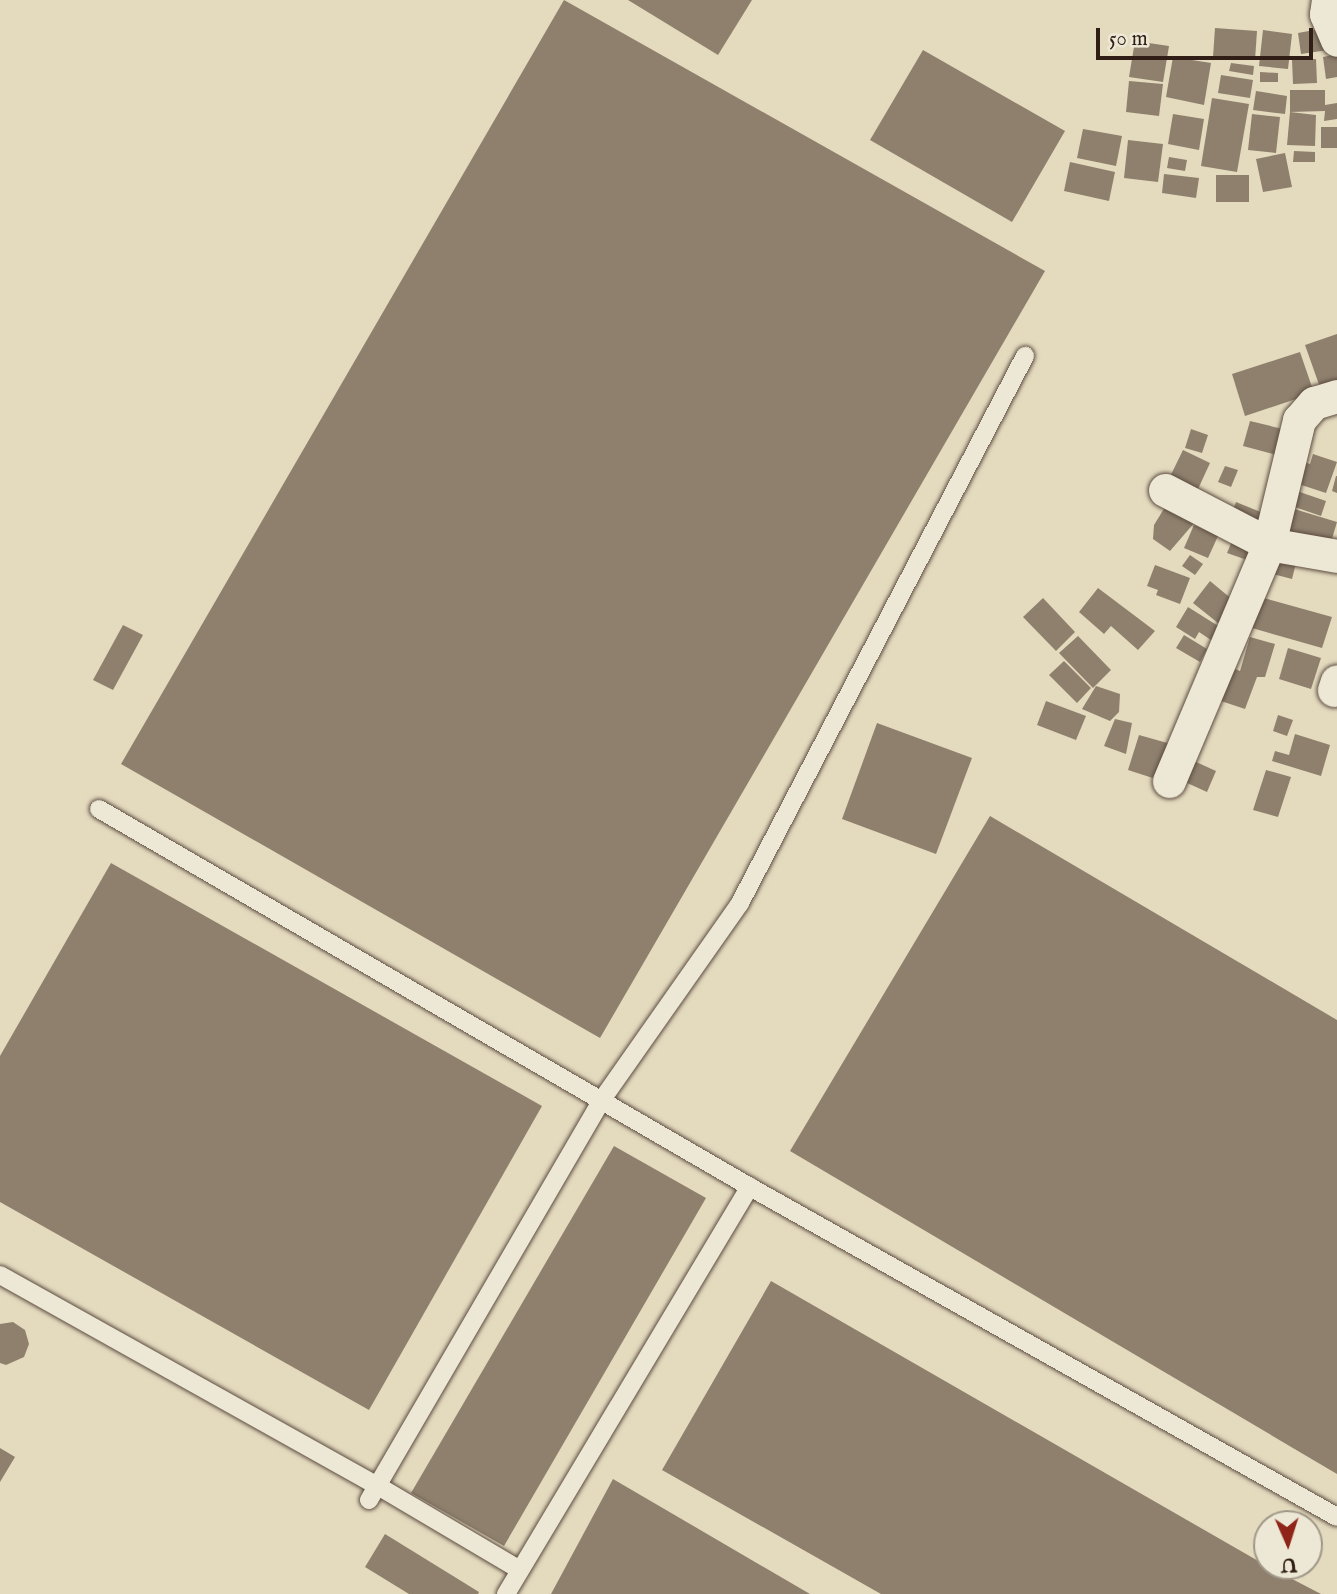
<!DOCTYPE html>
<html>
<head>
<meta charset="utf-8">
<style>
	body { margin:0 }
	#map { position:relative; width:1337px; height:1594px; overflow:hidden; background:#e4dbbf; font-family:"IM FELL English",serif }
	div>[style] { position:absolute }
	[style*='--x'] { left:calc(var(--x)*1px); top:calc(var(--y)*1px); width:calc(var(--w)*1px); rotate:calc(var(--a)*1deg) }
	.building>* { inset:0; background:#8e806d }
	.roads { filter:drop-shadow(0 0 2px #5d4c40) drop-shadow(0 0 2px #5d4c40) }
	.service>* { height:18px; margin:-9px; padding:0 9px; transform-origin:9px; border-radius:9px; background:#ede8d5 }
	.minor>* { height:33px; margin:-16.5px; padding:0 16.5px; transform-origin:16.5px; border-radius:16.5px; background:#ede8d5 }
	span { translate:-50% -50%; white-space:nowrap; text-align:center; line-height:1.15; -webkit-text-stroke:6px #ede8d5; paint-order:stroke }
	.north { position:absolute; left:1253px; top:1510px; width:70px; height:70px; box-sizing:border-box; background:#ede8d5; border:2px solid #a19788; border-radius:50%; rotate:177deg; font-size:19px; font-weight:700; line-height:28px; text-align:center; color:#301d15 }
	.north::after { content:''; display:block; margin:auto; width:24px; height:32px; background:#8f2418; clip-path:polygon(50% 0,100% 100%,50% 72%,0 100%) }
	.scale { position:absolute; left:1096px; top:28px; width:217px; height:32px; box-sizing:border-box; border:4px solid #301d15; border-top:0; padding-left:9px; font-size:21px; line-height:24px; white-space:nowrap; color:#301d15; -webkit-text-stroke:5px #ede8d5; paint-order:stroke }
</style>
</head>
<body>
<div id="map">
	<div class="building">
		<i style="clip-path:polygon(564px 0,1045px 271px,600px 1038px,121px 764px)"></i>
		<i style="clip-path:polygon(628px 0,752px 0,718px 55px)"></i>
		<i style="clip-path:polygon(1215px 28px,1257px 31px,1255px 60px,1213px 57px)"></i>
		<i style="clip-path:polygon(1325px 28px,1328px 50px,1301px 54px,1298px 33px)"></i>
		<i style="clip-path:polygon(1263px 30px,1292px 34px,1288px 69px,1259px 66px)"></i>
		<i style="clip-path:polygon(1135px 41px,1169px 46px,1163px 82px,1129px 77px)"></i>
		<i style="clip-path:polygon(923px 50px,1065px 131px,1012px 222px,870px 140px)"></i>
		<i style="clip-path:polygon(1337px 54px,1337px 77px,1326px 79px,1323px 57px)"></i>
		<i style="clip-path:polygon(1173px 57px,1211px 63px,1204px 105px,1166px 97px)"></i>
		<i style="clip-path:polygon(1316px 59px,1317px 83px,1293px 84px,1292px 60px)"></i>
		<i style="clip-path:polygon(1231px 63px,1254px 66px,1253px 75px,1229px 71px)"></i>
		<i style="clip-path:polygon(1260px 72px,1278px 73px,1278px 82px,1260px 82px)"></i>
		<i style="clip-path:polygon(1221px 75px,1253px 80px,1250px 98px,1218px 93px)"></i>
		<i style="clip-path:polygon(1129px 81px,1163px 84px,1159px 116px,1126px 112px)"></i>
		<i style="clip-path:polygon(1290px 90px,1325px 90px,1325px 105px,1337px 103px,1337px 119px,1324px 121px,1325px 111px,1290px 112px)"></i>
		<i style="clip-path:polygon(1256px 91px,1287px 96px,1285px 114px,1253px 110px)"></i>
		<i style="clip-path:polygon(1212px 98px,1249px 104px,1237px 172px,1201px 166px)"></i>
		<i style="clip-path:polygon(1290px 112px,1316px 115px,1315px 146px,1287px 145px)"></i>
		<i style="clip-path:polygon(1173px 114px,1204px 119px,1199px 150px,1168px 144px)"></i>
		<i style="clip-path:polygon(1252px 114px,1280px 117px,1276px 153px,1248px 150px)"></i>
		<i style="clip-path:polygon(1321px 127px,1337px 127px,1337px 148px,1321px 148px)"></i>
		<i style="clip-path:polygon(1083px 129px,1122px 136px,1116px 166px,1077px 158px)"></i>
		<i style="clip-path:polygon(1128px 140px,1163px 144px,1158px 182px,1124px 178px)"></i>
		<i style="clip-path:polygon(1294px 151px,1315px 152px,1315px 162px,1293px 162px)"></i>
		<i style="clip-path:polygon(1285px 153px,1292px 187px,1263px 192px,1256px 159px)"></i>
		<i style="clip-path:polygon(1169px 157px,1187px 160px,1185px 171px,1167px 168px)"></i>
		<i style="clip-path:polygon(1070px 162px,1115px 172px,1109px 201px,1064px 191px)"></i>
		<i style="clip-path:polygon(1164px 174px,1199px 178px,1196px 198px,1162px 193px)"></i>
		<i style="clip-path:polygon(1216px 175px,1249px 175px,1249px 202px,1216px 202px)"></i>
		<i style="clip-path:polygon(1337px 334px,1337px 380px,1322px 393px,1305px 345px)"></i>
		<i style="clip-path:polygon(1300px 352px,1314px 393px,1245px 416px,1232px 374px)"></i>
		<i style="clip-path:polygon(1250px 421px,1291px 431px,1284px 457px,1243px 446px)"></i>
		<i style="clip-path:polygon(1191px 429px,1208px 435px,1202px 453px,1185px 448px)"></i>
		<i style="clip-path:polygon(1183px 450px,1210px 463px,1193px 500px,1165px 487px)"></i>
		<i style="clip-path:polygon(1313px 454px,1337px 462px,1326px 493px,1289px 481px,1296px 460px,1310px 464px)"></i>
		<i style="clip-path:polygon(1225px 466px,1238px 470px,1231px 487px,1218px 482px)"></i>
		<i style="clip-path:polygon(1336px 476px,1337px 476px,1337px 493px,1332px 491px)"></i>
		<i style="clip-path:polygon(1291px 489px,1326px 501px,1321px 516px,1286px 504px)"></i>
		<i style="clip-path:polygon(1170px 499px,1195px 522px,1170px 551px,1153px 539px,1154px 525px)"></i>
		<i style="clip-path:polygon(1236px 502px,1268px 515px,1261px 534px,1229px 520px)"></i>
		<i style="clip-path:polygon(1291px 508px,1337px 522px,1328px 552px,1284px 531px)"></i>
		<i style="clip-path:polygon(1194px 525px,1218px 536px,1208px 558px,1184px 548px)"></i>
		<i style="clip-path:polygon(1235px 534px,1257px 542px,1250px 561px,1227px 553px)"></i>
		<i style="clip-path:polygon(1271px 548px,1298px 555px,1292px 579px,1265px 572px)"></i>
		<i style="clip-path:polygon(1190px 555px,1203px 564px,1195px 575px,1182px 566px)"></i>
		<i style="clip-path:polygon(1155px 565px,1190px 578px,1180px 604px,1156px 595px,1158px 590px,1147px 586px)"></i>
		<i style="clip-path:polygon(1210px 581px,1239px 605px,1218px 623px,1193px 603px)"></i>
		<i style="clip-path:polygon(1098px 588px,1155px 631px,1138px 650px,1111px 626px,1104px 634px,1079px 612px)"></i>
		<i style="clip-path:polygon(1260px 597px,1332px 617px,1322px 648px,1252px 628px)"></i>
		<i style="clip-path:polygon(1043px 598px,1075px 632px,1056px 651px,1023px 617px)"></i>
		<i style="clip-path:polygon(1188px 607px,1223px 629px,1214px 642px,1199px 632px,1195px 639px,1176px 627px)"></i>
		<i style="clip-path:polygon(123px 625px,143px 635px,113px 690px,93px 680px)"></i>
		<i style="clip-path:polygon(1184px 635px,1207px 649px,1200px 662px,1176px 648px)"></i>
		<i style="clip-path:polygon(1078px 636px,1111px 670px,1093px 688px,1059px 653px)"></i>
		<i style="clip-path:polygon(1250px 637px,1275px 644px,1265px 677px,1257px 677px,1245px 709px,1212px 698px,1233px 668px,1240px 671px)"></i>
		<i style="clip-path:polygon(1288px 648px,1321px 658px,1311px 689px,1279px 679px)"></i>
		<i style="clip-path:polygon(1064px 661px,1091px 688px,1077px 703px,1049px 675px)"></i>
		<i style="clip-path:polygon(1096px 686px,1120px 694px,1119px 712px,1110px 721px,1082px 709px)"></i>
		<i style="clip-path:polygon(1046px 701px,1086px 716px,1076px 740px,1037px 725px)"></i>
		<i style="clip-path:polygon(1278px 715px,1293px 720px,1287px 736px,1273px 731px)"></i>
		<i style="clip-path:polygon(1115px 719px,1132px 723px,1126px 754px,1104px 746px)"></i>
		<i style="clip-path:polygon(877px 723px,972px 758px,936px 854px,842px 819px)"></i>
		<i style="clip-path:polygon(1295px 734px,1330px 745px,1321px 776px,1272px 761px,1275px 751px,1289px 755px)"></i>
		<i style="clip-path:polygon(1139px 735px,1178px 746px,1162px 781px,1128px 770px)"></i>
		<i style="clip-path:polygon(1183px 756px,1216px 771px,1207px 792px,1174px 777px)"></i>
		<i style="clip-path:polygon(1266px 770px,1291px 777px,1278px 817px,1253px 810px)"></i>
		<i style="clip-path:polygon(990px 816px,1337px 1020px,1337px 1474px,790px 1151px)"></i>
		<i style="clip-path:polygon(111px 863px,542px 1106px,369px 1410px,0 1202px,0 1056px)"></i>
		<i style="clip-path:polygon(614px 1146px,706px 1198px,504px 1546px,411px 1493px)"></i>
		<i style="clip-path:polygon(771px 1281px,1267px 1566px,1321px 1594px,881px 1594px,662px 1470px)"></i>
		<i style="clip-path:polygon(13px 1322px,25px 1330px,29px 1344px,24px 1357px,6px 1365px,0 1363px,0 1324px)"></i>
		<i style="clip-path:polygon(0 1448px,15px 1457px,0 1482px)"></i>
		<i style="clip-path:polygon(613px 1479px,810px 1594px,551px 1594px)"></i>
		<i style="clip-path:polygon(385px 1534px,479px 1592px,478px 1594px,409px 1594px,365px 1567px)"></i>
	</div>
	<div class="roads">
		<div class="service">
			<i style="--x:99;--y:809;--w:753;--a:30.14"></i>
			<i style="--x:750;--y:1187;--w:673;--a:29.34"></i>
			<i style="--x:0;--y:1275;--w:433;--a:29.2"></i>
			<i style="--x:378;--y:1486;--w:165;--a:30.6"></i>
			<i style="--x:369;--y:1500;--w:462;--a:-59.8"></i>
			<i style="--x:601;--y:1101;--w:242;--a:-54.9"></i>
			<i style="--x:740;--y:903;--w:617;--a:-62.48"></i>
			<i style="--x:506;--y:1594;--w:475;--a:-59.1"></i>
		</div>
		<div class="minor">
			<i style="--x:1328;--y:0;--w:14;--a:98"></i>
			<i style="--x:1326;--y:14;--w:28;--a:67"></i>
			<i style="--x:1165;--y:490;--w:117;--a:27.4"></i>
			<i style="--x:1269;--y:544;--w:128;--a:-76.4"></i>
			<i style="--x:1299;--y:420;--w:23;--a:-49"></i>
			<i style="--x:1314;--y:403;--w:24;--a:-17"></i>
			<i style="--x:1334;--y:690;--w:9;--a:-72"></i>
			<i style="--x:1169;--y:781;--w:257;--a:-67.1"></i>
			<i style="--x:1269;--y:544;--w:69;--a:10"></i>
		</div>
	</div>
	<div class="north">U</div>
	<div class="scale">50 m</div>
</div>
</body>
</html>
